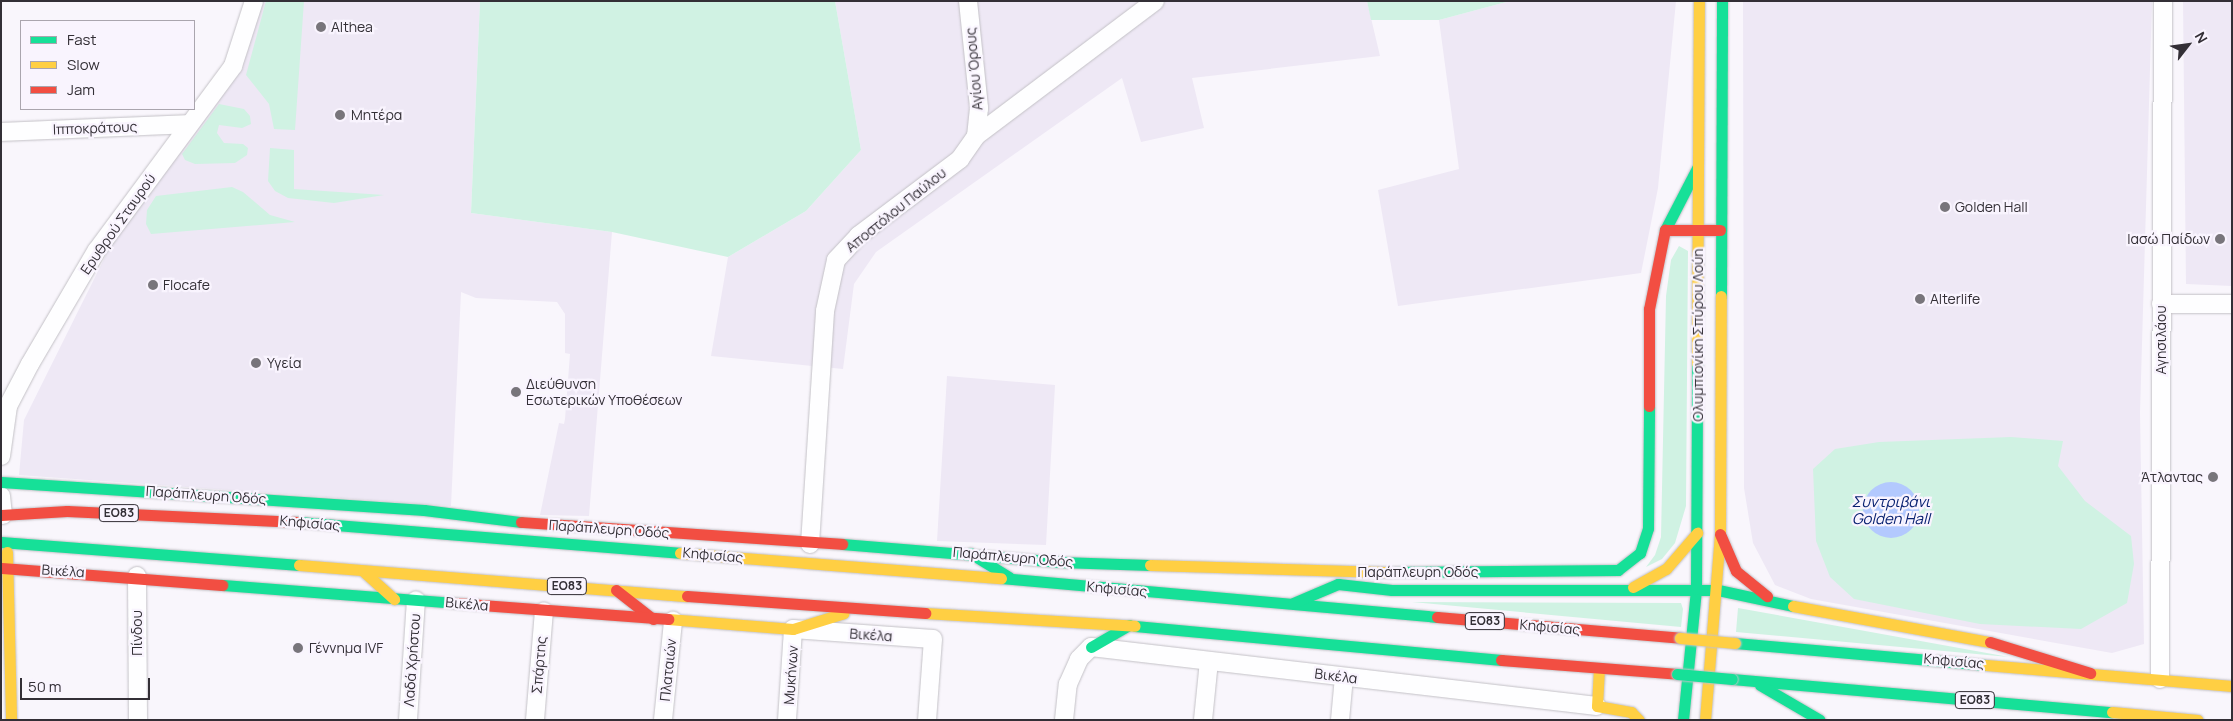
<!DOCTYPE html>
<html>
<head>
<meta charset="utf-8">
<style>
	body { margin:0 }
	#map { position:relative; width:2233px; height:721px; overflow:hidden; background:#f9f6fc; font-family:Manrope,sans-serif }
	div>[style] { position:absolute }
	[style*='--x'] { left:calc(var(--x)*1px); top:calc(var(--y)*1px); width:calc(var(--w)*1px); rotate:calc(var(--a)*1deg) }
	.built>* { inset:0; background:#eee8f5 }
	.green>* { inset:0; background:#d0f2e3 }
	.water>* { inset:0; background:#b3c9fe }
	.round { border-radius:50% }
	.roads { filter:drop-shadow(0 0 1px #c3c1c6) drop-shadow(0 0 1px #c3c1c6) }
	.street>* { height:18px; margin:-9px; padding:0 9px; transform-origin:9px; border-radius:9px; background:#fefeff }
	.fast>* { height:11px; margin:-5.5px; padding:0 5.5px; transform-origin:5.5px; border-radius:5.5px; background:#16e098 }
	.slow>* { height:11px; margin:-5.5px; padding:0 5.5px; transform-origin:5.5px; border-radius:5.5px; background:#ffcf43 }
	.jam>* { height:11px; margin:-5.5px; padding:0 5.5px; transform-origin:5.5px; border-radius:5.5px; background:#f24e42 }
	.bridges { filter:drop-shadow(0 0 1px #c3c1c6) drop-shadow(0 0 1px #c3c1c6) }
	.fast-bridge>* { height:11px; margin:-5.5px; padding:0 5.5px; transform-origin:5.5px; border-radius:5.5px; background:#16e098 }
	.slow-bridge>* { height:11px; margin:-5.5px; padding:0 5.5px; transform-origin:5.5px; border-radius:5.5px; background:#ffcf43 }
	.dots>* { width:14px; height:14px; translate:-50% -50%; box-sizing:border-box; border:2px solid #f9f4fe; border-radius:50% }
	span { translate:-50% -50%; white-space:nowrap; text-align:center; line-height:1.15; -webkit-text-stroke:4.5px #f9f4fe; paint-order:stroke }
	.shield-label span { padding:1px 4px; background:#f9f4fe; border:1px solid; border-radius:4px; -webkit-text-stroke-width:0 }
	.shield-label { font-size:12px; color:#332f36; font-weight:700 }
	.poi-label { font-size:14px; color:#332f36 }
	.left { translate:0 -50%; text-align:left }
	.right { translate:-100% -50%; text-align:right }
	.street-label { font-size:14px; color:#332f36 }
	.water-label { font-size:15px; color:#082171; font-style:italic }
	.frame { position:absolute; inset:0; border:2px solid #332f36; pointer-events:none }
	.legend { position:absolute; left:20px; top:20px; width:175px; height:90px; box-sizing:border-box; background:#f9f4fe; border:1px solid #aaa5ae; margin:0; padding:6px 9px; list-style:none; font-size:15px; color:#332f36 }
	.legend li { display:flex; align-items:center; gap:10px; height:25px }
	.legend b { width:25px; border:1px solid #aaa5ae }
	.north { position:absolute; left:2163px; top:20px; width:50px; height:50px; -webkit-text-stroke:4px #f9f4fe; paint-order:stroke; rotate:60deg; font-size:14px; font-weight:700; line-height:20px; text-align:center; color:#332f36 }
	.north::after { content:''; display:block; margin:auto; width:18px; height:22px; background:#332f36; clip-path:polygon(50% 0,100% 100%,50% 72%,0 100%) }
	.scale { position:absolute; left:20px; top:678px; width:130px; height:22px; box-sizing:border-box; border:2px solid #332f36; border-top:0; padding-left:6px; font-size:15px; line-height:18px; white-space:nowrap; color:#332f36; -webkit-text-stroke:4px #f9f4fe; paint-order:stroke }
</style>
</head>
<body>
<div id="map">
	<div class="built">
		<i style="clip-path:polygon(259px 1px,480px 1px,471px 213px,612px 232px,589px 516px,540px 515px,559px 423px,564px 424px,565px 419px,570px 354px,565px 353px,565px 314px,557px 302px,476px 298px,461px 292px,451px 506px,19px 475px,24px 420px,110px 247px,177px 148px,239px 73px)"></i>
		<i style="clip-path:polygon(835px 1px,1367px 1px,1380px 56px,1192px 78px,1204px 128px,1141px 142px,1122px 78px,876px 252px,854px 284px,843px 369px,711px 356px,728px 257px,806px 211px,861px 150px)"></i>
		<i style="clip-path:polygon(1510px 1px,1676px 1px,1658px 188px,1641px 273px,1398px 306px,1378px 190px,1459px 169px,1439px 20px)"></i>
		<i style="clip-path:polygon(1743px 1px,2152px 1px,2140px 413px,2144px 644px,2112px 653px,1811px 599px,1775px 585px,1753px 543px,1744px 488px)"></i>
		<i style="clip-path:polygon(2183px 1px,2232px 1px,2232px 286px,2186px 284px)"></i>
		<i style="clip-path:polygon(947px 376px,1055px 385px,1046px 545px,937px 541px)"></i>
	</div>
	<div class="green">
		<i style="clip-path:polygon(266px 1px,304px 1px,295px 130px,274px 129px,269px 104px,246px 75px)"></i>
		<i style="clip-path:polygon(480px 1px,835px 1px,861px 150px,806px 211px,728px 257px,612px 232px,471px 213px)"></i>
		<i style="clip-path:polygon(1367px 1px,1510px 1px,1439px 20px,1371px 20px)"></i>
		<i style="clip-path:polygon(219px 104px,244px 109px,250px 116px,251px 124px,242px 128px,219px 125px,217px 133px,224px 143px,243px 144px,248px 148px,247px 155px,235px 163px,195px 164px,185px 160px,182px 154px)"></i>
		<i style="clip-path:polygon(270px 148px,294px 150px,294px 189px,384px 195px,334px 203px,288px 198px,275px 191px,268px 181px)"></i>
		<i style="clip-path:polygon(232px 187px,243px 192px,270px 215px,295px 222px,151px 234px,146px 224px,147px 210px,156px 196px)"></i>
		<i style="clip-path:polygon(1679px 246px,1688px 251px,1686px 506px,1675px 543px,1662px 559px,1646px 567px,1655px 555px,1661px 537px,1666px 296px,1671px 260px)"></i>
		<i style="clip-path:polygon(2011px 437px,2063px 441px,2058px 466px,2085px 501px,2131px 536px,2134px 564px,2127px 603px,2081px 629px,1980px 624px,1854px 599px,1830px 577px,1816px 541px,1813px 469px,1835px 449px,1879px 442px)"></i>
		<i style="clip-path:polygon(1412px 602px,1681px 603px,1683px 609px,1681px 627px)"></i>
		<i style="clip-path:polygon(1738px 608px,2009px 657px,1736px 632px)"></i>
	</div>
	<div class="water">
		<i class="round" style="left:1863px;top:482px;width:56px;height:56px"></i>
	</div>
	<div class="roads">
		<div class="street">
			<i style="--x:968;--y:1;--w:108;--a:84.1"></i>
			<i style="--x:979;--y:108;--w:28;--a:96"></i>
			<i style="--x:1;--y:132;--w:188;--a:-2.4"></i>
			<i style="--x:2161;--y:304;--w:71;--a:0"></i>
			<i style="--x:1;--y:456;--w:50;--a:-82"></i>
			<i style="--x:8;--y:406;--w:47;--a:-62.4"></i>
			<i style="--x:30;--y:364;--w:132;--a:-59.6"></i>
			<i style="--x:97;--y:250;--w:229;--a:-53.5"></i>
			<i style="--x:233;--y:66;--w:68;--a:-72.1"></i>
			<i style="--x:1;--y:496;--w:19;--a:84"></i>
			<i style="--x:810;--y:544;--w:233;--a:-86.3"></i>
			<i style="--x:825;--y:311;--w:52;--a:-77.8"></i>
			<i style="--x:836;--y:260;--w:33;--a:-47"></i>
			<i style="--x:858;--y:236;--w:128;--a:-37"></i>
			<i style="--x:960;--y:159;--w:28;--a:-55"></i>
			<i style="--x:976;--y:136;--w:224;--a:-37"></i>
			<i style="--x:137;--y:576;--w:144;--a:89.6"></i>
			<i style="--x:2160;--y:679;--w:678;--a:-89.75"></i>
			<i style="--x:408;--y:720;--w:120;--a:-86.2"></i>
			<i style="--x:535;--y:720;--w:109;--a:-85.3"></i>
			<i style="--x:663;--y:720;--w:100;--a:-84.2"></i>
			<i style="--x:787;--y:720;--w:91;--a:-86.2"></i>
			<i style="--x:793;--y:629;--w:140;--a:4.1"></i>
			<i style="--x:933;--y:639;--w:81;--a:94.2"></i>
			<i style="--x:1064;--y:720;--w:36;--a:-84"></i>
			<i style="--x:1068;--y:684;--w:27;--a:-66"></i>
			<i style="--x:1079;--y:659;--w:17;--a:-45"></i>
			<i style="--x:1091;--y:647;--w:509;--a:6.65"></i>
			<i style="--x:1203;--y:720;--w:59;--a:-84.2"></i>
			<i style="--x:1340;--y:720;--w:43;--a:-84.7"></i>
		</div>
		<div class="fast">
			<i style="--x:1665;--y:230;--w:70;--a:-62.7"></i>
			<i style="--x:1721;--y:296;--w:295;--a:-89.8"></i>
			<i style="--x:1;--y:482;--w:424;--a:3.8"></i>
			<i style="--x:424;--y:510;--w:98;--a:7.1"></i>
			<i style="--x:298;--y:522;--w:383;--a:4.6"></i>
			<i style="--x:1;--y:542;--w:299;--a:4.4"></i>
			<i style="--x:842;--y:544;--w:219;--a:4.7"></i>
			<i style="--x:1060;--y:562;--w:90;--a:1.9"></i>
			<i style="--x:970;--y:553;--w:46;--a:31.6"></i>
			<i style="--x:1392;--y:572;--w:226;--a:-0.5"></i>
			<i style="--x:1618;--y:570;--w:28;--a:-38"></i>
			<i style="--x:1640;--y:553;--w:26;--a:-72"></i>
			<i style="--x:1648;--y:528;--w:122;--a:-89.5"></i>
			<i style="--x:1001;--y:578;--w:438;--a:5.1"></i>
			<i style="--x:222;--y:585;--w:234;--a:4.4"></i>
			<i style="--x:1293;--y:603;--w:49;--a:-22.9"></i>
			<i style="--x:1338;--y:584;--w:54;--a:6.3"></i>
			<i style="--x:1392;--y:590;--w:326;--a:0"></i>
			<i style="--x:1718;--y:590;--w:77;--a:12"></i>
			<i style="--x:1135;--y:626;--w:368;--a:5.3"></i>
			<i style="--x:1735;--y:643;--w:252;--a:5"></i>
			<i style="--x:1091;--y:647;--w:44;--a:-30.1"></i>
			<i style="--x:1732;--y:679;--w:381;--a:5"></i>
			<i style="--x:1760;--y:685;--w:69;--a:30.3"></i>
			<i style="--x:1683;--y:720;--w:132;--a:-84.3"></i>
			<i style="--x:1696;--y:589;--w:226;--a:-89.7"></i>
		</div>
		<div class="slow">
			<i style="--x:1697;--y:363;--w:362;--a:-89.7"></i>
			<i style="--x:7;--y:552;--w:168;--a:88.6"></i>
			<i style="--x:680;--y:553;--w:322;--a:4.5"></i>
			<i style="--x:299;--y:565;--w:389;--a:4.6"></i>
			<i style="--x:1150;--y:565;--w:242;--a:1.7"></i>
			<i style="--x:363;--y:571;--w:42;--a:42.1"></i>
			<i style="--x:1633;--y:587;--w:38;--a:-29"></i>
			<i style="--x:1666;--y:569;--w:48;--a:-49.3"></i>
			<i style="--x:1793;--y:606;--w:200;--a:10.4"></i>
			<i style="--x:925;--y:613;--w:210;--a:3.5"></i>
			<i style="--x:668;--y:619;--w:125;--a:4.6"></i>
			<i style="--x:793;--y:629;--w:53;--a:-17.4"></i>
			<i style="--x:1986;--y:665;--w:247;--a:4.9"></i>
			<i style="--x:1597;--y:706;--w:35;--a:10"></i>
			<i style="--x:1631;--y:712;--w:11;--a:45"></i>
			<i style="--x:1597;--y:706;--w:38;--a:-87"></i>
			<i style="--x:2112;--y:712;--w:86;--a:5.3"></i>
			<i style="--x:1705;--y:720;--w:187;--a:-85.4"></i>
			<i style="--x:1720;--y:534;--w:238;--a:-89.8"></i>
		</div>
		<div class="jam">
			<i style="--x:1649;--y:406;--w:97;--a:-90"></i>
			<i style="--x:1649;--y:309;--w:81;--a:-78.6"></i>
			<i style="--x:1665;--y:230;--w:55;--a:0"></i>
			<i style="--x:1;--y:515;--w:66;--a:-3.5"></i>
			<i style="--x:67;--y:511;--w:231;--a:2.7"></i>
			<i style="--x:521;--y:522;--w:322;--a:3.9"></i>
			<i style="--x:1720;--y:534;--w:40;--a:66.6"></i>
			<i style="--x:1736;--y:571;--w:40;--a:39"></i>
			<i style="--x:1;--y:568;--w:222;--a:4.4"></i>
			<i style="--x:616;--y:590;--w:47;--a:38.1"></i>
			<i style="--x:687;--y:596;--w:239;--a:4.1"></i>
			<i style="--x:455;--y:603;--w:214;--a:4.3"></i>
			<i style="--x:1437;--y:617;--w:244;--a:4.9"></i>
			<i style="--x:1990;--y:642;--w:105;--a:17.2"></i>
			<i style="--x:1501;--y:660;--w:177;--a:4.5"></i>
		</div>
	</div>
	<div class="bridges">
		<div class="fast-bridge">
			<i style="--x:1677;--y:674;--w:55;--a:5.2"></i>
		</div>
		<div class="slow-bridge">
			<i style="--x:1680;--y:638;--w:55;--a:5.2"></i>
		</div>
	</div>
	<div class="dots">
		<i style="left:321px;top:27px;background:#78757b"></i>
		<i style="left:340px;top:115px;background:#78757b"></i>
		<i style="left:1945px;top:207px;background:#78757b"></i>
		<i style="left:2220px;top:239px;background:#78757b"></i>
		<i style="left:153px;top:285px;background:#78757b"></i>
		<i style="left:1920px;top:299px;background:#78757b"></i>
		<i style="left:256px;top:363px;background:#78757b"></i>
		<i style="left:516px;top:392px;background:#78757b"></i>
		<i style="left:2213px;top:477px;background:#78757b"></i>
		<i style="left:298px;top:648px;background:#78757b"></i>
	</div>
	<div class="shield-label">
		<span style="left:119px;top:513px">ΕΟ83</span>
		<span style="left:567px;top:586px">ΕΟ83</span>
		<span style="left:1485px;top:621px">ΕΟ83</span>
		<span style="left:1975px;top:700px">ΕΟ83</span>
	</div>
	<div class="poi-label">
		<span class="left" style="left:331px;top:27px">Althea</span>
		<span class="left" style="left:351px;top:115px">Μητέρα</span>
		<span class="left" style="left:1955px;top:207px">Golden Hall</span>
		<span class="right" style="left:2210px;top:239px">Ιασώ Παίδων</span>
		<span class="left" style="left:163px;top:285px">Flocafe</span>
		<span class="left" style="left:1930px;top:299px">Alterlife</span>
		<span class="left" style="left:267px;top:363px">Υγεία</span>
		<span class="left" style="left:526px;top:392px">Διεύθυνση<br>Εσωτερικών Υποθέσεων</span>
		<span class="right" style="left:2203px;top:477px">Άτλαντας</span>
		<span class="left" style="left:309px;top:648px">Γέννημα IVF</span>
	</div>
	<div class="street-label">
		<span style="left:974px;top:69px;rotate:-95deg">Αγίου Όρους</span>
		<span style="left:95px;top:128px;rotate:-2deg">Ιπποκράτους</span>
		<span style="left:896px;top:210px;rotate:-39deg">Αποστόλου Παύλου</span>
		<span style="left:118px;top:224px;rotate:-55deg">Ερυθρού Σταυρού</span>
		<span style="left:1698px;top:335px;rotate:-90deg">Ολυμπιονίκη Σπύρου Λούη</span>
		<span style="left:2161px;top:340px;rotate:-90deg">Αγησιλάου</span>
		<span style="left:206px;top:495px;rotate:4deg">Παράπλευρη Οδός</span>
		<span style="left:310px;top:523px;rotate:5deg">Κηφισίας</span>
		<span style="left:609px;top:529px;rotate:4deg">Παράπλευρη Οδός</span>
		<span style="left:713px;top:555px;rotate:5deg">Κηφισίας</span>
		<span style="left:1013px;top:557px;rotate:5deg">Παράπλευρη Οδός</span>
		<span style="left:63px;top:571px;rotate:4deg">Βικέλα</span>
		<span style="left:1418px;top:572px">Παράπλευρη Οδός</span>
		<span style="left:1117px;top:589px;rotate:5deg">Κηφισίας</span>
		<span style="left:467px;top:604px;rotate:5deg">Βικέλα</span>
		<span style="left:1550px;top:627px;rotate:5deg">Κηφισίας</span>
		<span style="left:137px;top:633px;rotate:-90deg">Πίνδου</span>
		<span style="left:871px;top:635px;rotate:4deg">Βικέλα</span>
		<span style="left:412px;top:660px;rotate:-86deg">Λαδά Χρήστου</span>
		<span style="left:1954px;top:661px;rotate:5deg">Κηφισίας</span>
		<span style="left:539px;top:665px;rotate:-85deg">Σπάρτης</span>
		<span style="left:668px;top:670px;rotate:-84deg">Πλαταιών</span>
		<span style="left:791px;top:675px;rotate:-86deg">Μυκήνων</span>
		<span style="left:1336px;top:676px;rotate:7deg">Βικέλα</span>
	</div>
	<div class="water-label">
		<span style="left:1891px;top:510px">Συντριβάνι<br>Golden Hall</span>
	</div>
	<div class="frame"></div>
	<ul class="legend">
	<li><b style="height:6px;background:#16e098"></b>Fast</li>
	<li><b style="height:6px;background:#ffcf43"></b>Slow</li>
	<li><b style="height:6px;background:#f24e42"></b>Jam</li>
	</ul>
	<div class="north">N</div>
	<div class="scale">50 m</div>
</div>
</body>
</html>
